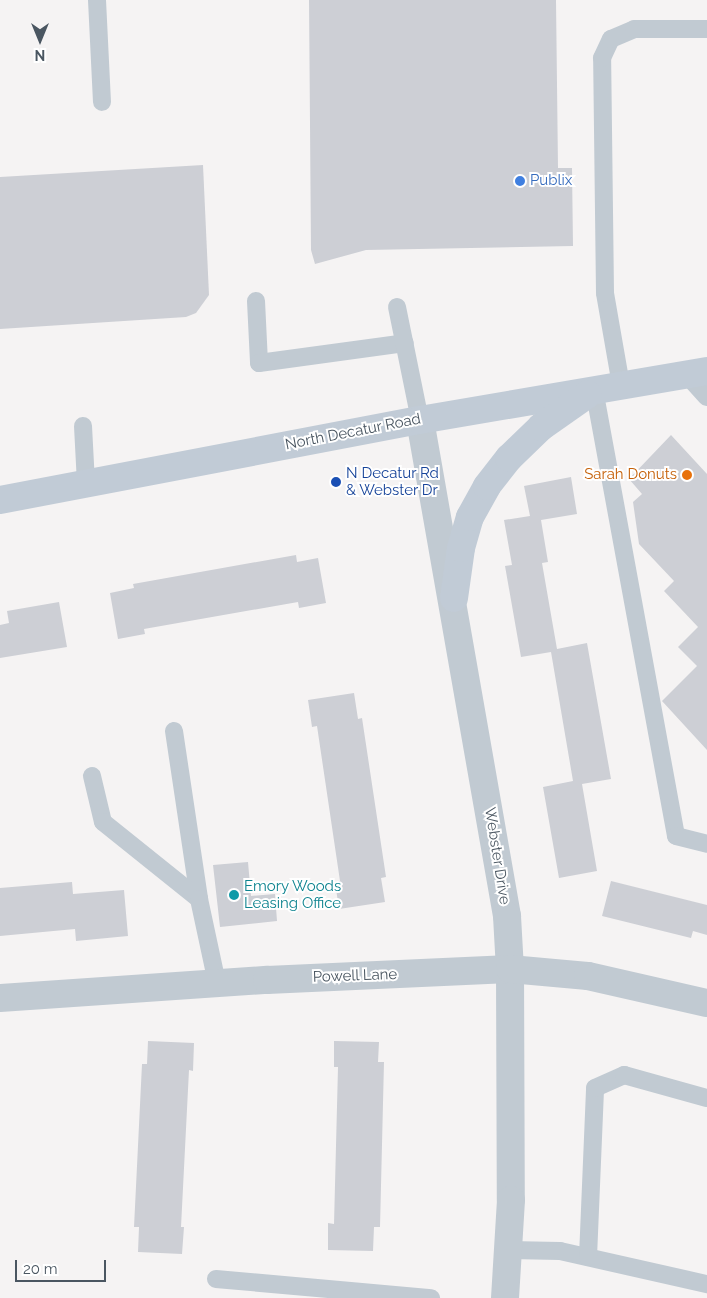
<!DOCTYPE html>
<html>
<head>
<meta charset="utf-8">
<style>
	body { margin:0 }
	#map { position:relative; width:707px; height:1298px; overflow:hidden; background:#f5f3f3; font-family:Raleway,sans-serif }
	div>[style] { position:absolute }
	[style*='--x'] { left:calc(var(--x)*1px); top:calc(var(--y)*1px); width:calc(var(--w)*1px); rotate:calc(var(--a)*1deg) }
	.building>* { inset:0; background:#cdcfd5 }
	.lane>* { height:18px; margin:-9px; padding:0 9px; transform-origin:9px; border-radius:9px; background:#c1cad2 }
	.street>* { height:28px; margin:-14px; padding:0 14px; transform-origin:14px; border-radius:14px; background:#c1cad2 }
	.secondary>* { height:28px; margin:-14px; padding:0 14px; transform-origin:14px; border-radius:14px; background:#c1cbd6 }
	.dots>* { width:14px; height:14px; translate:-50% -50%; box-sizing:border-box; border:2px solid #fff; border-radius:50% }
	span { translate:-50% -50%; white-space:nowrap; text-align:center; line-height:1.15; -webkit-text-stroke:4px #fff; paint-order:stroke }
	.shop-label { font-size:15px; color:#366cbe }
	.left { translate:0 -50%; text-align:left }
	.street-label { font-size:15px; color:#4a5661 }
	.transit-label { font-size:15px; color:#164399 }
	.food-label { font-size:15px; color:#c56008 }
	.right { translate:-100% -50%; text-align:right }
	.culture-label { font-size:15px; color:#0d838f }
	.north { position:absolute; left:15px; top:15px; width:50px; height:50px; -webkit-text-stroke:4px #fff; paint-order:stroke; rotate:180deg; font-size:14px; font-weight:700; line-height:20px; text-align:center; color:#4a5661 }
	.north::after { content:''; display:block; margin:auto; width:18px; height:22px; background:#4a5661; clip-path:polygon(50% 0,100% 100%,50% 72%,0 100%) }
	.scale { position:absolute; left:15px; top:1260px; width:91px; height:22px; box-sizing:border-box; border:2px solid #4a5661; border-top:0; padding-left:6px; font-size:15px; line-height:18px; white-space:nowrap; color:#4a5661; -webkit-text-stroke:4px #fff; paint-order:stroke }
</style>
</head>
<body>
<div id="map">
	<div class="building">
		<i style="clip-path:polygon(309px 0,556px 0,558px 168px,572px 168px,573px 246px,366px 250px,315px 264px,311px 250px)"></i>
		<i style="clip-path:polygon(203px 165px,209px 295px,196px 313px,186px 317px,0 329px,0 177px)"></i>
		<i style="clip-path:polygon(671px 435px,707px 474px,707px 750px,662px 701px,697px 666px,678px 647px,698px 627px,664px 591px,674px 581px,639px 544px,633px 502px,642px 494px,629px 479px)"></i>
		<i style="clip-path:polygon(571px 477px,577px 514px,541px 520px,548px 562px,542px 563px,557px 649px,587px 643px,611px 779px,582px 784px,597px 871px,559px 878px,543px 787px,573px 781px,551px 652px,521px 657px,505px 566px,512px 565px,504px 520px,530px 516px,524px 486px)"></i>
		<i style="clip-path:polygon(296px 555px,297px 562px,318px 558px,326px 603px,299px 608px,298px 602px,144px 629px,145px 634px,118px 639px,110px 593px,134px 588px,133px 584px)"></i>
		<i style="clip-path:polygon(59px 602px,67px 647px,0 658px,0 625px,9px 623px,7px 611px)"></i>
		<i style="clip-path:polygon(354px 693px,358px 719px,362px 718px,386px 877px,381px 878px,385px 902px,339px 909px,335px 882px,340px 881px,317px 726px,312px 727px,308px 700px)"></i>
		<i style="clip-path:polygon(248px 862px,251px 896px,275px 894px,277px 921px,220px 927px,213px 865px)"></i>
		<i style="clip-path:polygon(611px 881px,707px 905px,707px 935px,693px 931px,691px 938px,602px 916px)"></i>
		<i style="clip-path:polygon(72px 882px,73px 894px,124px 890px,128px 936px,76px 941px,75px 929px,0 936px,0 888px)"></i>
		<i style="clip-path:polygon(148px 1041px,194px 1043px,193px 1071px,189px 1070px,181px 1227px,184px 1227px,182px 1254px,138px 1252px,139px 1227px,134px 1227px,142px 1064px,147px 1064px)"></i>
		<i style="clip-path:polygon(334px 1041px,379px 1042px,378px 1062px,384px 1062px,380px 1227px,374px 1227px,373px 1251px,328px 1250px,328px 1223px,334px 1224px,338px 1067px,334px 1067px)"></i>
	</div>
	<div class="lane">
		<i style="--x:97;--y:0;--w:102;--a:87.2"></i>
		<i style="--x:256;--y:301;--w:62;--a:87.2"></i>
		<i style="--x:259;--y:363;--w:147;--a:-7.8"></i>
		<i style="--x:397;--y:307;--w:115;--a:78.5"></i>
		<i style="--x:686;--y:374;--w:31;--a:48"></i>
		<i style="--x:621;--y:385;--w:93;--a:-99.9"></i>
		<i style="--x:605;--y:293;--w:235;--a:-90.7"></i>
		<i style="--x:602;--y:58;--w:21;--a:-65"></i>
		<i style="--x:611;--y:39;--w:25;--a:-23"></i>
		<i style="--x:634;--y:29;--w:73;--a:0"></i>
		<i style="--x:594;--y:389;--w:454;--a:79.6"></i>
		<i style="--x:676;--y:836;--w:32;--a:14"></i>
		<i style="--x:83;--y:426;--w:57;--a:87"></i>
		<i style="--x:174;--y:731;--w:170;--a:81.5"></i>
		<i style="--x:92;--y:776;--w:47;--a:76.6"></i>
		<i style="--x:103;--y:822;--w:123;--a:38.7"></i>
		<i style="--x:199;--y:899;--w:86;--a:77.9"></i>
		<i style="--x:509;--y:1250;--w:51;--a:1.1"></i>
		<i style="--x:560;--y:1251;--w:151;--a:12.7"></i>
		<i style="--x:588;--y:1257;--w:169;--a:-87.6"></i>
		<i style="--x:595;--y:1088;--w:32;--a:-24"></i>
		<i style="--x:624;--y:1075;--w:86;--a:15.5"></i>
		<i style="--x:216;--y:1279;--w:216;--a:5.1"></i>
	</div>
	<div class="street">
		<i style="--x:420;--y:420;--w:504;--a:80.05"></i>
		<i style="--x:507;--y:916;--w:53;--a:86.8"></i>
		<i style="--x:510;--y:969;--w:231;--a:89.8"></i>
		<i style="--x:511;--y:1200;--w:98;--a:93.5"></i>
		<i style="--x:0;--y:998;--w:268;--a:-3.9"></i>
		<i style="--x:267;--y:980;--w:243;--a:-2.6"></i>
		<i style="--x:510;--y:969;--w:78;--a:5.1"></i>
		<i style="--x:588;--y:976;--w:122;--a:12.8"></i>
	</div>
	<div class="secondary">
		<i style="--x:0;--y:500;--w:428;--a:-10.8"></i>
		<i style="--x:420;--y:420;--w:291;--a:-9.7"></i>
		<i style="--x:454;--y:598;--w:50;--a:-82"></i>
		<i style="--x:461;--y:548;--w:32;--a:-74"></i>
		<i style="--x:470;--y:517;--w:35;--a:-61"></i>
		<i style="--x:487;--y:486;--w:36;--a:-52"></i>
		<i style="--x:509;--y:458;--w:45;--a:-44.1"></i>
		<i style="--x:541;--y:427;--w:57;--a:-35.1"></i>
	</div>
	<div class="dots">
		<i style="left:520px;top:181px;background:#3f7fe0"></i>
		<i style="left:687px;top:475px;background:#e8710a"></i>
		<i style="left:336px;top:482px;background:#1a4fb4"></i>
		<i style="left:234px;top:895px;background:#0f9aa8"></i>
	</div>
	<div class="shop-label">
		<span class="left" style="left:530px;top:181px">Publix</span>
	</div>
	<div class="street-label">
		<span style="left:353px;top:432px;rotate:-11deg">North Decatur Road</span>
		<span style="left:497px;top:856px;rotate:81deg">Webster Drive</span>
		<span style="left:355px;top:976px;rotate:-2deg">Powell Lane</span>
	</div>
	<div class="transit-label">
		<span class="left" style="left:346px;top:482px">N Decatur Rd<br>&amp; Webster Dr</span>
	</div>
	<div class="food-label">
		<span class="right" style="left:677px;top:475px">Sarah Donuts</span>
	</div>
	<div class="culture-label">
		<span class="left" style="left:244px;top:895px">Emory Woods<br>Leasing Office</span>
	</div>
	<div class="north">N</div>
	<div class="scale">20 m</div>
</div>
</body>
</html>
